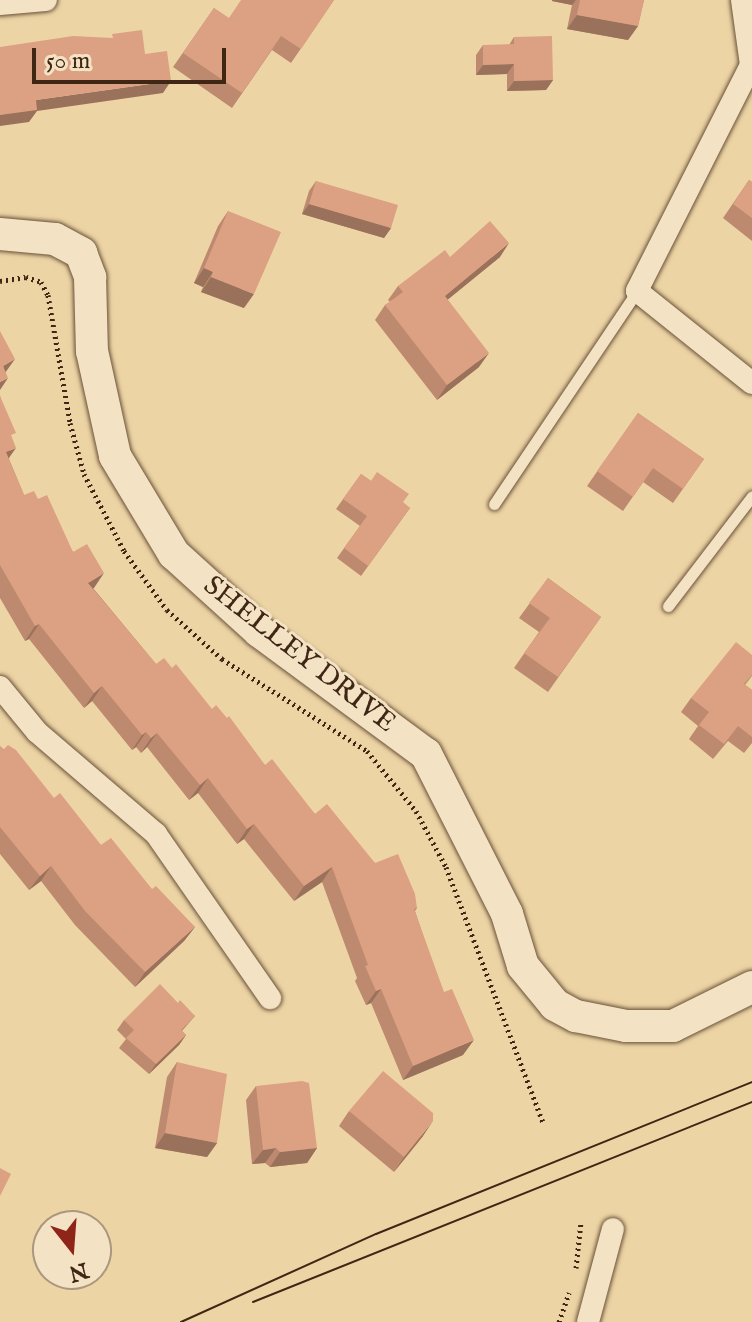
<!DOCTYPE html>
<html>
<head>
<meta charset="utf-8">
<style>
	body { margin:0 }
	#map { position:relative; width:752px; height:1322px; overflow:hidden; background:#edd4a5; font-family:"IM FELL English",serif }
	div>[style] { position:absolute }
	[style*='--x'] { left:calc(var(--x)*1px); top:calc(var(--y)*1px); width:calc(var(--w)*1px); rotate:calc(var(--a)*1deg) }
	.path>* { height:5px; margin-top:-2.5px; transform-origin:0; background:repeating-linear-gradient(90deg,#3f2615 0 2px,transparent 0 6px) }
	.roads { filter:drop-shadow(0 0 2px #6a5239) drop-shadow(0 0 2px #6a5239) }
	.lane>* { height:11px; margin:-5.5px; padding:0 5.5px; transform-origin:5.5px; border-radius:5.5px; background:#f3e3c4 }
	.street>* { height:22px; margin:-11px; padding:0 11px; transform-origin:11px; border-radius:11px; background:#f3e3c4 }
	.secondary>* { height:32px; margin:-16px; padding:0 16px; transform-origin:16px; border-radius:16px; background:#f3e3c4 }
	.tram>* { height:2px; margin:-1px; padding:0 1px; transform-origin:1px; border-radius:1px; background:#3f2615 }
	.wall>* { inset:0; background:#bd8a70 }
	.shaded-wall>* { inset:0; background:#9a715b }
	.building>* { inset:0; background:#dca182 }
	span { translate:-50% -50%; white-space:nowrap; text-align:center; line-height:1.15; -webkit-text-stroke:6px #f3e3c4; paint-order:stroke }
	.street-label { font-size:28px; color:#3f2615 }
	.north { position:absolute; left:32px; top:1210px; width:80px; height:80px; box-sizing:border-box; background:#f3e3c4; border:2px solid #ab977e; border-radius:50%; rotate:163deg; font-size:22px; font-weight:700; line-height:32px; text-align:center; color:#3f2615 }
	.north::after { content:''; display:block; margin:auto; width:28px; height:36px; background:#8f2418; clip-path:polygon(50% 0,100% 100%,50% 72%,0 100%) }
	.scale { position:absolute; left:32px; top:48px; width:194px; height:36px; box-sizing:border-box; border:4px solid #3f2615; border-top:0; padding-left:10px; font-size:24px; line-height:28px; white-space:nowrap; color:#3f2615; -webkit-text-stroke:6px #f3e3c4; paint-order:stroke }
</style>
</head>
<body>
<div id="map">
	<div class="path">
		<i style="--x:0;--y:281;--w:26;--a:-9"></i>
		<i style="--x:26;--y:277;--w:16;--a:18"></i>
		<i style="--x:41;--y:282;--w:15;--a:62"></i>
		<i style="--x:48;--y:295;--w:130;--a:80.2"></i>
		<i style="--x:70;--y:423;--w:53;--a:74.6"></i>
		<i style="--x:84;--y:474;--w:87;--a:62.5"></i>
		<i style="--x:124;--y:551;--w:73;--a:53.9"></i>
		<i style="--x:167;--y:610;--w:74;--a:41.7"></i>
		<i style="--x:222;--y:659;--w:172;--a:32.4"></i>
		<i style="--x:367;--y:751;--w:77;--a:50.8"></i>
		<i style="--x:416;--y:811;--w:64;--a:61.8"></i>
		<i style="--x:446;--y:867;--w:273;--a:69.2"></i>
		<i style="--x:576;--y:1268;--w:46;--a:-83.8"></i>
		<i style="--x:559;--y:1322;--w:31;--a:-71"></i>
	</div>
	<div class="roads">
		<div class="lane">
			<i style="--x:494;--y:504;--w:257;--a:-56.1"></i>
			<i style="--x:668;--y:606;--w:138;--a:-52.6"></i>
		</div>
		<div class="street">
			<i style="--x:742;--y:0;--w:66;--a:82.1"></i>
			<i style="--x:751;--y:65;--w:253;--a:116.8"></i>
			<i style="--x:637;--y:291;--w:147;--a:38.7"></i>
			<i style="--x:0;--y:4;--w:46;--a:-5"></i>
			<i style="--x:0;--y:687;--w:58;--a:50.6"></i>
			<i style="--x:37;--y:732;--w:157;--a:40.6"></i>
			<i style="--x:156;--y:834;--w:200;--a:55.2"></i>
			<i style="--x:588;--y:1322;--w:96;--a:-75"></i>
		</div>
		<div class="secondary">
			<i style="--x:0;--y:234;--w:55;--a:5.2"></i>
			<i style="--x:55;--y:239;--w:30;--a:28"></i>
			<i style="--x:81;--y:253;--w:26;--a:69"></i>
			<i style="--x:90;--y:277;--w:74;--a:88.5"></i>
			<i style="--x:92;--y:351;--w:107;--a:77.6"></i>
			<i style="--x:115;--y:456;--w:114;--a:59"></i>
			<i style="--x:174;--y:554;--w:115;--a:42.2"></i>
			<i style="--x:259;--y:631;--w:207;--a:36.4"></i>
			<i style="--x:426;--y:754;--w:179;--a:63.1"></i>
			<i style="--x:507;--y:914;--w:54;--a:72.9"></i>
			<i style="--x:523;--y:966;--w:50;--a:50.6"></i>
			<i style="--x:555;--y:1005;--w:24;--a:28"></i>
			<i style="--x:576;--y:1016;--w:51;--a:11.3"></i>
			<i style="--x:626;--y:1026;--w:47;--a:0"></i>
			<i style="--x:673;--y:1026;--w:88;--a:-26.3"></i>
		</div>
	</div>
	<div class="tram">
		<i style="--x:253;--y:1302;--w:538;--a:-21.84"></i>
		<i style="--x:181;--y:1322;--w:214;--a:-24.3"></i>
		<i style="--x:376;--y:1234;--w:406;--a:-22"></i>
	</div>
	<div class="wall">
		<i style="clip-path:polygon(334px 0,291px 63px,272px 50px,232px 108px,173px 67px,214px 8px,228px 18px)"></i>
		<i style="clip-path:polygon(552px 0,644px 0,638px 26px,628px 40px,567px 29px,572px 5px,552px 1px)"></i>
		<i style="clip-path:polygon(514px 37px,553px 80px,546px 90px,507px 91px,507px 74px,476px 75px,476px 55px,483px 45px,509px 45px)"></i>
		<i style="clip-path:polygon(749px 180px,752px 182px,752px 241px,723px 218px)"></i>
		<i style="clip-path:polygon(316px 181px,391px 228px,384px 238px,302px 214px,309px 191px)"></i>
		<i style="clip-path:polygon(228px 211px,244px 308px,201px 292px,203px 287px,194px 283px,218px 226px)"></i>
		<i style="clip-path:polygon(450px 257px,500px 257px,447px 300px,479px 367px,437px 400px,375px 320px,385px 305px,390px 302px,388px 300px,398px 286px)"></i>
		<i style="clip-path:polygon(0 396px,12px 439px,9px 459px,24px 495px,38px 499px,73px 552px,93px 588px,156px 664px,172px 668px,265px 765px,315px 814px,375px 863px,417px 908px,415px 911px,463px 1055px,403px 1080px,371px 1003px,366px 1005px,355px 981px,357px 978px,322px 882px,294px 901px,244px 839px,237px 844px,198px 793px,189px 800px,147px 747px,141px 753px,136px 747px,132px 750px,92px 701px,84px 708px,29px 639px,25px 641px,0 598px)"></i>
		<i style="clip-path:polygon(638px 413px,704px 459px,673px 503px,643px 482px,623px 511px,587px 486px)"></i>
		<i style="clip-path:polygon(361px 474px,410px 508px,361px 576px,337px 558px,360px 526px,336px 509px)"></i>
		<i style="clip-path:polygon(548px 578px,601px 617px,548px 692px,514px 668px,539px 632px,519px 618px)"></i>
		<i style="clip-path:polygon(752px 655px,752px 676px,745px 685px,752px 690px,752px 743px,744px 753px,728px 741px,713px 759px,689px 739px,698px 726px,681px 712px,691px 698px)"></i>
		<i style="clip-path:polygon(0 746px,101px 845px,195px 927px,184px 941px,135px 987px,75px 925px,41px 881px,29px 890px,0 854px)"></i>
		<i style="clip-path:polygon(178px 1003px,195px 1016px,182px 1031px,186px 1035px,179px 1045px,149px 1074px,119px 1048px,126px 1039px,117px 1030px,124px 1020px)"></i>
		<i style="clip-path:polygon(177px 1062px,217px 1143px,207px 1157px,155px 1148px,167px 1077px)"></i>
		<i style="clip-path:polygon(256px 1086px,317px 1148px,307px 1163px,270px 1167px,265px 1163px,252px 1164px,246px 1100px)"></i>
		<i style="clip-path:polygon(349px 1111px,423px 1136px,394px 1172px,339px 1126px)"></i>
	</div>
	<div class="shaded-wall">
		<i style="clip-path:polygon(552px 0,576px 0,572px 5px,552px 1px)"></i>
		<i style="clip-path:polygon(577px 15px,638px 26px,628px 40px,567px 29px)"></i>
		<i style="clip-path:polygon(514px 64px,507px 74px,476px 75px,483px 65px)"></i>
		<i style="clip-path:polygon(553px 80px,546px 90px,507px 91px,514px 81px)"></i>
		<i style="clip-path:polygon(171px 81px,163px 93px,37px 111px,29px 122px,0 126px,0 115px,36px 100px)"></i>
		<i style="clip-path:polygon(309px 204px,391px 228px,384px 238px,302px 214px)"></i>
		<i style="clip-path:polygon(509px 243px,500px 257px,435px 310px,445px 296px)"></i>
		<i style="clip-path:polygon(204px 268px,213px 272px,203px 287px,194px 283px)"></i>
		<i style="clip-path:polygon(211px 277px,254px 294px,244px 308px,201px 292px)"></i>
		<i style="clip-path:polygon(489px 353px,479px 367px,437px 400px,447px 385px)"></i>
		<i style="clip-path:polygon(15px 359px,5px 373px,3px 366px)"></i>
		<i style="clip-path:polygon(8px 378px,0 390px,0 382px)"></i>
		<i style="clip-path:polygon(16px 448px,6px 462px,6px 452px)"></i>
		<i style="clip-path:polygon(104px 573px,94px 588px,78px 597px,88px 583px)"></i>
		<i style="clip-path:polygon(39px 624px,29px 639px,25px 641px,35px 626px)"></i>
		<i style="clip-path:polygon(102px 686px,92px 701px,84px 708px,94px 693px)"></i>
		<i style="clip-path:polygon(146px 732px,136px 747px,132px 750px,142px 735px)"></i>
		<i style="clip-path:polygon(157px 733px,147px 747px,141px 753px,151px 738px)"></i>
		<i style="clip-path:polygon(208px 778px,198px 793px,189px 800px,200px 785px)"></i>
		<i style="clip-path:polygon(254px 824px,244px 839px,237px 844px,247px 829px)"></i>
		<i style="clip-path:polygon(51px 866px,41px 881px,29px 890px,40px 876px)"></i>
		<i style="clip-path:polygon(332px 867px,322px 882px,294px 901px,304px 886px)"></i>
		<i style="clip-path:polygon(195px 927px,184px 941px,135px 987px,145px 972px)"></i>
		<i style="clip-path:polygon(381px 989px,371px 1003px,366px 1005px,376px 991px)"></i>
		<i style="clip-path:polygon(186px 1035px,179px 1045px,149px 1074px,156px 1064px)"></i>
		<i style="clip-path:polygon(474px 1040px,463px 1055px,403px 1080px,413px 1066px)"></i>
		<i style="clip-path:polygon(433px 1121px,423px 1136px,394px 1172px,404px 1157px)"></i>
		<i style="clip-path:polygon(165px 1133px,217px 1143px,207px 1157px,155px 1148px)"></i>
		<i style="clip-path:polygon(276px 1148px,265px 1163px,252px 1164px,263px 1150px)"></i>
		<i style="clip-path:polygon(317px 1148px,307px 1163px,270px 1167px,280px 1152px)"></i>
	</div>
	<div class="building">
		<i style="clip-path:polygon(241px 0,334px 0,301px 49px,281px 36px,242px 93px,183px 53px,214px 8px,229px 18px)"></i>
		<i style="clip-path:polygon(580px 0,644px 0,638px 26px,577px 15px)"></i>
		<i style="clip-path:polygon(142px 30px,145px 54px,167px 51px,171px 81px,36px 100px,37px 110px,0 115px,0 47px,73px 36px,113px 38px,112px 34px)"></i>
		<i style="clip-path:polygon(552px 36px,553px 80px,514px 81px,514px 64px,483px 65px,483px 45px,514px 44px,514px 37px)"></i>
		<i style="clip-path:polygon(749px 180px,752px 182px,752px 218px,733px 204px)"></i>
		<i style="clip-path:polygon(316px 181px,398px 205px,391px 228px,309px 204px)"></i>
		<i style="clip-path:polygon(228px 211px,281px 232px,254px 294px,211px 277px,213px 272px,204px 268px)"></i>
		<i style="clip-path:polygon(490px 221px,509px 243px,445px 296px,489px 353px,447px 385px,385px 305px,403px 292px,398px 286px,445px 250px,450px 257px)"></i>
		<i style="clip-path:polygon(0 331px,15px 359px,3px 366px,8px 378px,0 382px)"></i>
		<i style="clip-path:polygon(0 396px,16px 433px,11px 435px,16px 448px,6px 452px,24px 495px,34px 491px,38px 499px,47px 495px,73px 552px,87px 544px,104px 573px,88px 583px,156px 664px,164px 658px,172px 668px,176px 664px,212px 709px,216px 705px,227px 718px,229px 716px,265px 765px,272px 759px,315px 814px,327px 804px,375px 863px,398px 854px,415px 894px,417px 908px,414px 909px,444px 992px,452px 989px,474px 1040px,413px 1066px,381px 989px,376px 991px,365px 966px,368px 965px,332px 867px,304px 886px,254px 824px,247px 829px,208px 778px,200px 785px,157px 733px,151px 738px,146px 732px,142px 735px,102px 686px,94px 693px,39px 624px,35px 626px,0 565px)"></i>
		<i style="clip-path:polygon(638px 413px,704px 459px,683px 489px,653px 468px,633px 497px,597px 471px)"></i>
		<i style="clip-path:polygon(377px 472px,409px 494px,403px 502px,410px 508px,368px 566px,344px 548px,367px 516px,343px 499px,361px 474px,371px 481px)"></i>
		<i style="clip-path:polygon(548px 578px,601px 617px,558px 677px,524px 653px,550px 618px,529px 603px)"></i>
		<i style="clip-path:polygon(736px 642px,752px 655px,752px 675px,744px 684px,752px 690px,752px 737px,738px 726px,724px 744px,699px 725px,709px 712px,691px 698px)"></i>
		<i style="clip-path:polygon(8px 745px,16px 750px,54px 798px,60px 793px,101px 845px,111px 838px,152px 889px,156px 886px,195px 927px,145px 972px,85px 911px,51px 866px,40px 876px,0 827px,0 746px,3px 750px)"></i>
		<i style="clip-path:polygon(160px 984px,178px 1003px,180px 1000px,195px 1016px,181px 1030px,186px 1035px,156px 1064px,126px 1038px,134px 1030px,124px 1020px)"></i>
		<i style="clip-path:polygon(177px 1062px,227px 1074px,217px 1143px,165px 1133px)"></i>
		<i style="clip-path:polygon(383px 1071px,433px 1113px,433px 1121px,404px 1157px,349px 1111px)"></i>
		<i style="clip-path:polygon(302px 1081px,309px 1083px,317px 1148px,280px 1152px,276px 1148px,263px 1150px,256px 1086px)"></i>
		<i style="clip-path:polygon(0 1168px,11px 1174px,0 1196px)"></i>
	</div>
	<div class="street-label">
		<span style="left:299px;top:655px;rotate:38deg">SHELLEY DRIVE</span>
	</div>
	<div class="north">N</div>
	<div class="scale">50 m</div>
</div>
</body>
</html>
